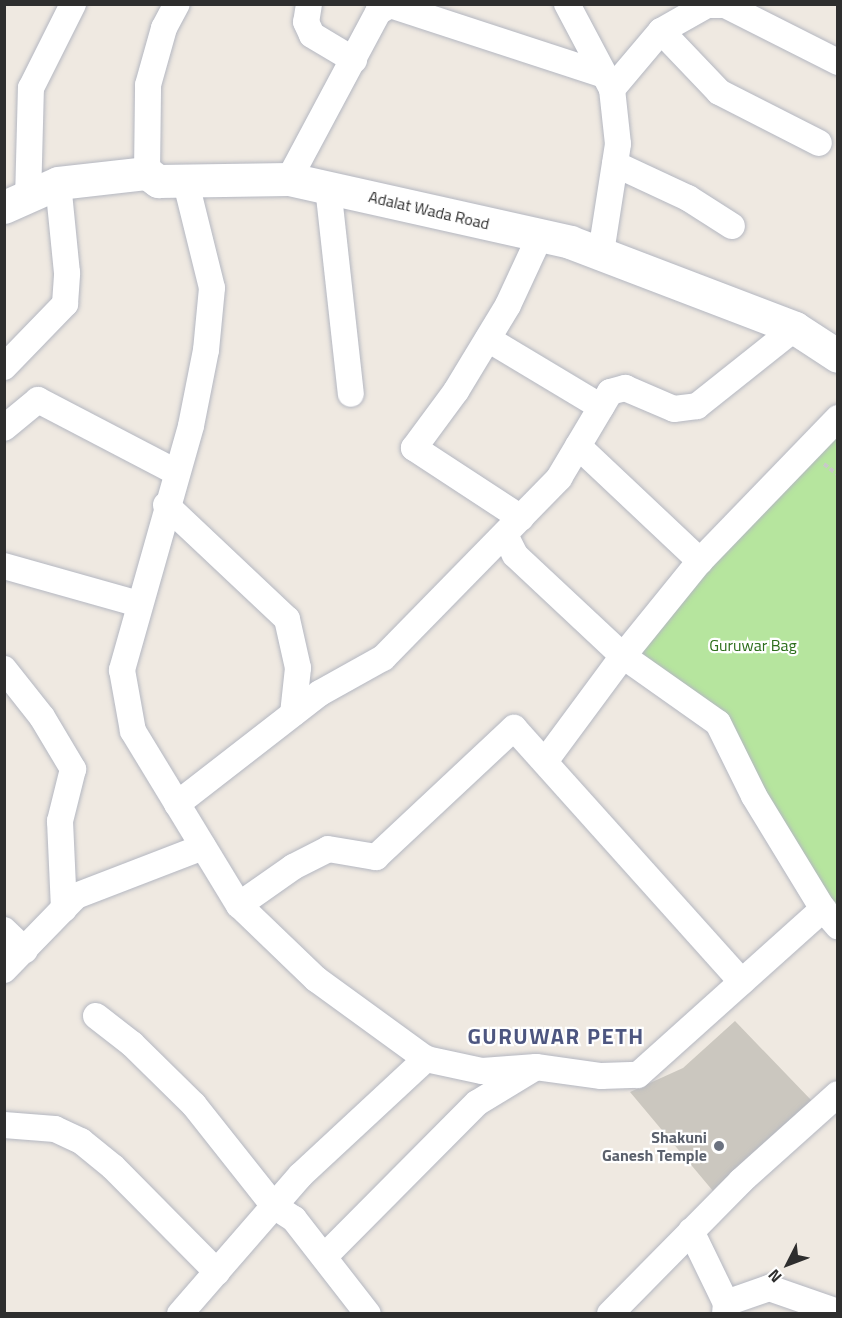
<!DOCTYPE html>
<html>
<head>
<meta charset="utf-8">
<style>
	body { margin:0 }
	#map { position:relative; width:842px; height:1318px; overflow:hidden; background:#efe9e1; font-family:"Titillium Web",sans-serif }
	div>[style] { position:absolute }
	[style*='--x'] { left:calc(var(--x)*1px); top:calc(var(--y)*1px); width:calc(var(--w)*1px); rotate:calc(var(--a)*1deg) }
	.green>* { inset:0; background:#b6e59e }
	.building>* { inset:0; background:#cbc7bf }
	.path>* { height:4px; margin-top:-2px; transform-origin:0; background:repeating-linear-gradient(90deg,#c9c9c9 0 4.5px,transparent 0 7.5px) }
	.roads { filter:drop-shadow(0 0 2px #b4b7c1) drop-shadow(0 0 2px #b4b7c1) }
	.minor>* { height:26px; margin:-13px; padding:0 13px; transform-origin:13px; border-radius:13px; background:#fff }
	.secondary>* { height:33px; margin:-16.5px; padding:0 16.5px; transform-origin:16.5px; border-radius:16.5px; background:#fff }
	.dots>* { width:16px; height:16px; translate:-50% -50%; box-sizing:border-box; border:3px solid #fff; border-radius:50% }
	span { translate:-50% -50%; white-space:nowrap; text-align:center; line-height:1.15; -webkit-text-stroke:4.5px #fff; paint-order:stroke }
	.street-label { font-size:16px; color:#2e2e2e }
	.park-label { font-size:16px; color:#2c6e1b }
	.worship-label { font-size:16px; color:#5b616d; font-weight:700 }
	.right { translate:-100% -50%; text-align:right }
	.district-label { font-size:22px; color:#4d5680; font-weight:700; letter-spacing:1.5px }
	.frame { position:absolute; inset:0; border:6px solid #2e2e2e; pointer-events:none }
	.north { position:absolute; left:758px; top:1234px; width:60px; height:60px; -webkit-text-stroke:4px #fff; paint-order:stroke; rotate:228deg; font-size:16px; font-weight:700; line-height:24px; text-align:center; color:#2e2e2e }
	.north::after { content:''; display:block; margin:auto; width:21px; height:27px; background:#2e2e2e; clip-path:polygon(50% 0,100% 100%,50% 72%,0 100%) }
</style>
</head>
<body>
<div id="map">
	<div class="green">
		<i style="clip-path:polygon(837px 430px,837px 927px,718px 723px,628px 660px,706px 569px)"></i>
	</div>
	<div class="building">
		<i style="clip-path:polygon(735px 1021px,812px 1101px,713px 1191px,630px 1092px,683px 1068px)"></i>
	</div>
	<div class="path">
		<i style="--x:824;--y:464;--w:18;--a:38"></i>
	</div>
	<div class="roads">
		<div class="minor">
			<i style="--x:309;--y:4;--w:18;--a:99"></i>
			<i style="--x:306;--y:22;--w:14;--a:65"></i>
			<i style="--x:312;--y:35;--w:49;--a:30.8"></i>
			<i style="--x:567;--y:4;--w:96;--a:62.1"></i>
			<i style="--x:612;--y:89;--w:55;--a:83.8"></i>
			<i style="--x:618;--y:144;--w:110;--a:98.9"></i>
			<i style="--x:661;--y:31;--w:84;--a:46.4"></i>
			<i style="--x:719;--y:92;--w:112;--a:27"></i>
			<i style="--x:612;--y:89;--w:76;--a:-49.8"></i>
			<i style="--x:661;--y:31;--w:53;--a:-29.5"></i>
			<i style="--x:707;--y:5;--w:18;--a:0"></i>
			<i style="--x:725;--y:5;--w:127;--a:26.8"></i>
			<i style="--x:615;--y:164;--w:81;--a:25"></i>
			<i style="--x:688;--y:198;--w:52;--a:32.5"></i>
			<i style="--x:147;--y:173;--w:88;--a:-89.3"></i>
			<i style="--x:148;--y:85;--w:59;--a:-74.3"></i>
			<i style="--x:164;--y:28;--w:27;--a:-62"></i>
			<i style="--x:185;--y:179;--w:112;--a:76.1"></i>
			<i style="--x:212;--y:288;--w:62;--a:95.5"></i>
			<i style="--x:206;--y:350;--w:77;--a:101.2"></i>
			<i style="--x:191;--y:426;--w:254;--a:105.8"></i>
			<i style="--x:122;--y:670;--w:62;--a:79.8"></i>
			<i style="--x:133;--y:731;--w:204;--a:58.7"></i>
			<i style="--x:239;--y:905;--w:107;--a:43.9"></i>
			<i style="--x:316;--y:979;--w:136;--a:36"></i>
			<i style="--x:426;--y:1059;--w:57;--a:12.1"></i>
			<i style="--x:482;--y:1071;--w:54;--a:-4.2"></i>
			<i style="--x:289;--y:179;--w:189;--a:-61.9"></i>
			<i style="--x:378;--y:12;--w:14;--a:-30"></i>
			<i style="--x:390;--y:5;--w:225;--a:18.1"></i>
			<i style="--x:328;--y:187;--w:208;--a:83.7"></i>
			<i style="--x:28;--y:200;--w:112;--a:-88.5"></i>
			<i style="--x:31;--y:88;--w:94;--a:-63.4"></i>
			<i style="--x:488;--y:339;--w:132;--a:31"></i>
			<i style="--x:4;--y:367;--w:88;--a:-45.9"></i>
			<i style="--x:65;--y:304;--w:31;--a:-86"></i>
			<i style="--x:67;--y:273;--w:90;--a:-95.7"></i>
			<i style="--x:4;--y:428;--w:44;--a:-39.5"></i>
			<i style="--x:38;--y:400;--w:156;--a:27.6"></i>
			<i style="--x:578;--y:446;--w:168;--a:43.3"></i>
			<i style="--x:166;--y:505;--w:166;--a:43.3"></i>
			<i style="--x:287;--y:619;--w:50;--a:77.3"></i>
			<i style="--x:298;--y:668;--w:46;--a:96.2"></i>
			<i style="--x:521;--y:518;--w:128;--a:-146.8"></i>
			<i style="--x:414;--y:448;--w:71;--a:-53.6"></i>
			<i style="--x:456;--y:391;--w:100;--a:-58.8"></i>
			<i style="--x:508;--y:305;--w:76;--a:-65.1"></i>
			<i style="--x:505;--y:535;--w:22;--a:63"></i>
			<i style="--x:515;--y:555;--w:148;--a:43.1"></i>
			<i style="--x:623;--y:656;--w:116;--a:35.2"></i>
			<i style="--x:718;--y:723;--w:81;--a:63.7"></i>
			<i style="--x:754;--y:796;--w:132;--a:58.6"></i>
			<i style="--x:823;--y:909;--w:23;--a:49"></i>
			<i style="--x:4;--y:566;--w:140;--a:15.7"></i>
			<i style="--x:4;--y:669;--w:61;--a:51.6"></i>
			<i style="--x:42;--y:717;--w:61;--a:59.2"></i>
			<i style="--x:73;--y:769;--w:54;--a:104"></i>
			<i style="--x:60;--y:821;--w:88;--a:87.4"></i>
			<i style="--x:546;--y:760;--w:129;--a:-53.5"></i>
			<i style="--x:623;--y:656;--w:122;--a:-51"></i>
			<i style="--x:700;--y:561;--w:199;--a:-46"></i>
			<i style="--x:177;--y:804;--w:181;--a:-37.8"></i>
			<i style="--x:320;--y:693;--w:72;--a:-29.1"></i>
			<i style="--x:383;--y:658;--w:252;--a:-45.6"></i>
			<i style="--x:559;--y:478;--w:100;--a:-59.3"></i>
			<i style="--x:610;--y:392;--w:16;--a:-15"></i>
			<i style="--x:625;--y:388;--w:53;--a:23.2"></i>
			<i style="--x:674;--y:409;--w:23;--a:-7"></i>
			<i style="--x:697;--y:406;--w:125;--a:-38.5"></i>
			<i style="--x:239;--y:905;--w:66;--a:-35.1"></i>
			<i style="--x:293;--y:867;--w:39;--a:-27"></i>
			<i style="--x:328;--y:849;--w:49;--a:9.5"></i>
			<i style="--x:376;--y:857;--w:189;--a:-43.1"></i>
			<i style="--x:514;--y:728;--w:341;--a:48.1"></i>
			<i style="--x:4;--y:930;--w:29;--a:44"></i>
			<i style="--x:4;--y:970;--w:103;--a:-45.8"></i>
			<i style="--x:76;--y:896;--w:136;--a:-21.1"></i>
			<i style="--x:96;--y:1016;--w:46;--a:37.9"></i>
			<i style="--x:132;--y:1044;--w:87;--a:44.5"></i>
			<i style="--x:194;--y:1105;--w:129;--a:51.6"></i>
			<i style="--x:274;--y:1206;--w:24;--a:33"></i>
			<i style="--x:294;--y:1219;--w:120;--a:52.1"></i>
			<i style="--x:4;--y:1125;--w:51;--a:4.5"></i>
			<i style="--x:55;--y:1129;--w:29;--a:25"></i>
			<i style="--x:81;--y:1141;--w:41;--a:39.1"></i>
			<i style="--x:113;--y:1167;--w:148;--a:45.3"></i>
			<i style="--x:691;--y:1231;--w:80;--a:64.1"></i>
			<i style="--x:726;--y:1303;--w:11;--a:95"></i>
			<i style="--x:324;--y:1257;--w:217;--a:-45.2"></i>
			<i style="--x:477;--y:1103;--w:69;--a:-31.4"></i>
			<i style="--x:536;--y:1067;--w:66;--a:7.9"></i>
			<i style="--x:601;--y:1076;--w:37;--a:-2"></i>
			<i style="--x:638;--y:1075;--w:249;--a:-41.9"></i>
			<i style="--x:726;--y:1303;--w:46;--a:-19.2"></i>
			<i style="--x:769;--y:1288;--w:73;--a:19.2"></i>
			<i style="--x:180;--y:1314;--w:184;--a:-49"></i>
			<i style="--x:301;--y:1175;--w:171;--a:-42.9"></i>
			<i style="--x:610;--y:1314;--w:187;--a:-45.4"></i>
			<i style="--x:741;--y:1181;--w:130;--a:-41.9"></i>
		</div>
		<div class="secondary">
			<i style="--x:4;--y:207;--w:59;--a:-24"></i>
			<i style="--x:58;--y:183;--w:90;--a:-6.4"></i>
			<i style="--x:147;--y:173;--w:14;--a:36"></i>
			<i style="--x:158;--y:181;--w:131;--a:-0.9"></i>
			<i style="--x:289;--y:179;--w:288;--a:12.6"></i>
			<i style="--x:570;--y:242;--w:241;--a:20.9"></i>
			<i style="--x:795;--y:328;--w:51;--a:33.1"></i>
		</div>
	</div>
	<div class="dots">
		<i style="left:719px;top:1146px;background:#6b7280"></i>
	</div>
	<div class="street-label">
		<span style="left:429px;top:210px;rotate:13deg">Adalat Wada Road</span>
	</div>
	<div class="park-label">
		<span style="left:753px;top:645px">Guruwar Bag</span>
	</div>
	<div class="worship-label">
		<span class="right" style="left:707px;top:1146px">Shakuni<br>Ganesh Temple</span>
	</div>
	<div class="district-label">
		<span style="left:556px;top:1037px">GURUWAR PETH</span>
	</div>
	<div class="frame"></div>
	<div class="north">N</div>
</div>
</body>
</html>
